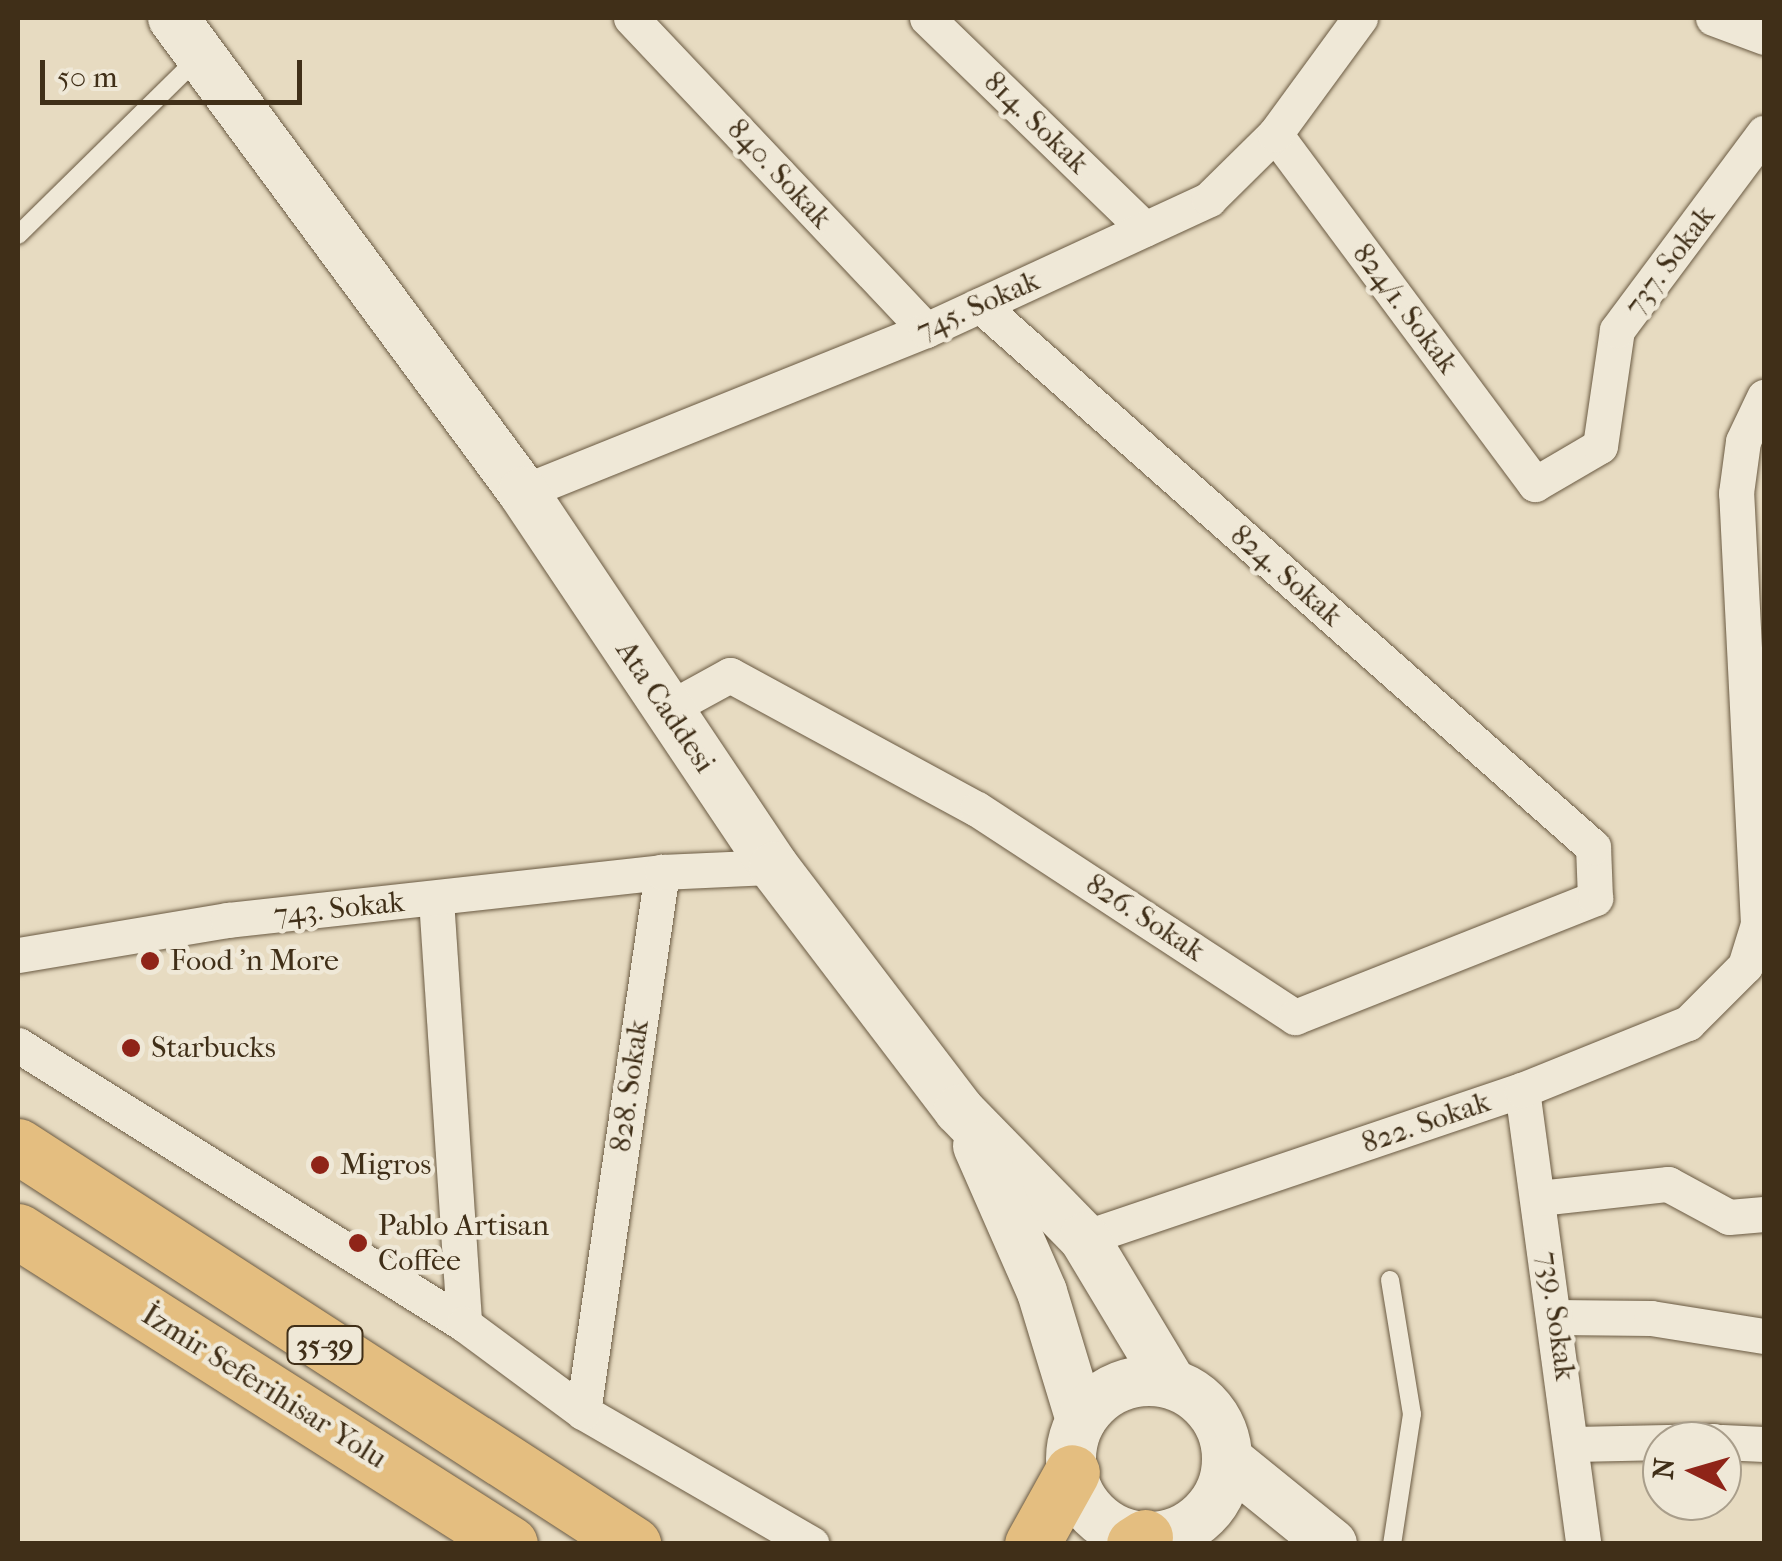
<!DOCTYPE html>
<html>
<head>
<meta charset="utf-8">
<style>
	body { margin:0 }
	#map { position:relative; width:1782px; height:1561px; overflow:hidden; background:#e7dbc1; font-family:"IM FELL French Canon",serif }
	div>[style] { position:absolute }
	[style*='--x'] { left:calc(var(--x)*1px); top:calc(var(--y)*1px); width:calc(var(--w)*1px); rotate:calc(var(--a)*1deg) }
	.roads { filter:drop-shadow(0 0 2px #6a5a42) drop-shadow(0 0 2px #6a5a42) }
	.service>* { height:18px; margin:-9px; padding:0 9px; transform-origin:9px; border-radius:9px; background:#efe8d7 }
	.minor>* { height:35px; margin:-17.5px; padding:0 17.5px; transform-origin:17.5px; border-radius:17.5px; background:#efe8d7 }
	.secondary>* { height:50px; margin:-25px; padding:0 25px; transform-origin:25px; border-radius:25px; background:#efe8d7 }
	.secondary>.ring { margin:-25px; padding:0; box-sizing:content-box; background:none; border:50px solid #efe8d7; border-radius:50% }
	.primary>* { height:55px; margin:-27.5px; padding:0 27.5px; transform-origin:27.5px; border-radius:27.5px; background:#e4be80 }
	.dots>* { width:28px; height:28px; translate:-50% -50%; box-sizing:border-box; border:5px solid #efe8d7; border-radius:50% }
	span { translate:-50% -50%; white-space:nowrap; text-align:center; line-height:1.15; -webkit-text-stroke:9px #efe8d7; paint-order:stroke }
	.shield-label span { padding:2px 8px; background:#efe8d7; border:2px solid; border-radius:8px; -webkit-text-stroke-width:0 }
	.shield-label { font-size:28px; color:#402f18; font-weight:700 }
	.street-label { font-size:30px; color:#402f18 }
	.poi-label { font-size:30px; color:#402f18 }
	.left { translate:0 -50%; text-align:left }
	.frame { position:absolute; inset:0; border:20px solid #402f18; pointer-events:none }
	.north { position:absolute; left:1642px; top:1421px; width:100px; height:100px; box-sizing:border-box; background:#efe8d7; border:2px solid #a99e8b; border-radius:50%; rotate:275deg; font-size:28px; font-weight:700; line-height:40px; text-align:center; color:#402f18 }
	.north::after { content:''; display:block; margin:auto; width:35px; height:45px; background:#8f2418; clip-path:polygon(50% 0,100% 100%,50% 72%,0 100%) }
	.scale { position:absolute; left:40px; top:60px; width:262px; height:45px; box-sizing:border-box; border:5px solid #402f18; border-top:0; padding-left:12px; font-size:30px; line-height:35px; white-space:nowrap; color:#402f18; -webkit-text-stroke:8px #efe8d7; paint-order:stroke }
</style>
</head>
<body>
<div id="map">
	<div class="roads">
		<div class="service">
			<i style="--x:18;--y:235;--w:254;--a:-44.5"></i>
			<i style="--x:1390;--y:1280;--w:136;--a:80.7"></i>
			<i style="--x:1412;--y:1414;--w:132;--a:98.7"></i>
		</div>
		<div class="minor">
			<i style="--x:631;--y:18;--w:429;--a:46.6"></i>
			<i style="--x:927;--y:18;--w:303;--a:44.1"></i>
			<i style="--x:1713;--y:18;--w:54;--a:20.4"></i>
			<i style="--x:1275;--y:134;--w:436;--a:53.4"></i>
			<i style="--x:1535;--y:484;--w:75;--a:-30.3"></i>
			<i style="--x:1600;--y:446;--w:117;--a:-81.7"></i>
			<i style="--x:1617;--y:330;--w:246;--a:-53.3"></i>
			<i style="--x:523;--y:492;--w:434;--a:-21.9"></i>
			<i style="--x:926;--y:330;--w:312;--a:-24.8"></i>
			<i style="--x:1209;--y:199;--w:93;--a:-44.6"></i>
			<i style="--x:1275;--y:134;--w:144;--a:-53.8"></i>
			<i style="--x:666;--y:710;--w:73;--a:-28.7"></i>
			<i style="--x:730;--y:675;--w:281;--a:28.5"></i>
			<i style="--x:977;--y:809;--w:380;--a:33.2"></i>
			<i style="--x:1295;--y:1017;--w:323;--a:-21.6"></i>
			<i style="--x:1595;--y:898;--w:51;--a:-92.2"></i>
			<i style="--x:1593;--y:847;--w:818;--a:-138.52"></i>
			<i style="--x:436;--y:899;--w:426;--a:86.2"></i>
			<i style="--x:18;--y:955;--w:213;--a:-9.5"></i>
			<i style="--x:228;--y:920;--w:437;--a:-6.3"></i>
			<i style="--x:18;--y:1045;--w:526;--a:32.03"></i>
			<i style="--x:464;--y:1324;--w:148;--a:36.5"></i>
			<i style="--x:583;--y:1412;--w:264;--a:30"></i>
			<i style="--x:1522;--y:1090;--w:458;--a:82.3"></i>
			<i style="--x:1539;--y:1198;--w:130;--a:-6.2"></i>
			<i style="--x:1668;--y:1184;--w:69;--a:28.4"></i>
			<i style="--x:1729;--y:1217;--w:35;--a:-5"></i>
			<i style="--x:1084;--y:1238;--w:462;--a:-18.7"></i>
			<i style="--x:1522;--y:1090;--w:179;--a:-22"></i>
			<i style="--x:1688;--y:1023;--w:81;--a:-45"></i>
			<i style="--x:1745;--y:966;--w:44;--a:-72.8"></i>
			<i style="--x:1758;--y:924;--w:432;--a:-92.9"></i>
			<i style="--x:1736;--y:493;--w:52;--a:-82.3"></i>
			<i style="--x:1743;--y:441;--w:49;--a:-64.5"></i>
			<i style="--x:1556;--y:1317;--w:95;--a:0.6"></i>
			<i style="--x:1651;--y:1318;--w:114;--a:9.1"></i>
			<i style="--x:583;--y:1412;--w:546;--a:-81.68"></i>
			<i style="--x:662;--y:872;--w:112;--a:-2.6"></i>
			<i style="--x:1722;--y:1442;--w:42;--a:2.7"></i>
			<i style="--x:1574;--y:1444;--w:140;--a:-1.2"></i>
		</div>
		<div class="secondary">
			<i style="--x:173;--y:18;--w:589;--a:53.56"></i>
			<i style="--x:523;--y:492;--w:451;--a:56.2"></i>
			<i style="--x:774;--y:867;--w:305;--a:52.7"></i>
			<i style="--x:959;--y:1110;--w:179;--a:45.7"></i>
			<i style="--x:1084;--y:1238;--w:169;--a:59"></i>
			<i style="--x:978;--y:1146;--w:159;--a:66.3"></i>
			<i style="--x:1042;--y:1292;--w:134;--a:73.1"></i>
			<i class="ring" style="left:1071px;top:1381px;width:106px;height:106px"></i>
			<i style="--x:1227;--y:1459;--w:135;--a:39"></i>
		</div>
		<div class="primary">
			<i style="--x:18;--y:1146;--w:733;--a:32.91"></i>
			<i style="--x:18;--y:1231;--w:583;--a:32.46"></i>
			<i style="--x:1032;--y:1544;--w:82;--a:-60.9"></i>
			<i style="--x:1134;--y:1544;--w:13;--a:-32"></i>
		</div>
	</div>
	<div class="dots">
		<i style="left:150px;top:961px;background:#8f2418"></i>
		<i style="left:131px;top:1048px;background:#8f2418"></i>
		<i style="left:320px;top:1165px;background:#8f2418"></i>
		<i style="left:358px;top:1243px;background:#8f2418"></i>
	</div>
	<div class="shield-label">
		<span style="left:325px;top:1345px">35-39</span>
	</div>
	<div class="street-label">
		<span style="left:1036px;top:123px;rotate:44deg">814. Sokak</span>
		<span style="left:779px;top:174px;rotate:47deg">840. Sokak</span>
		<span style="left:1670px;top:261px;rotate:-53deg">737. Sokak</span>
		<span style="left:978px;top:306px;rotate:-24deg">745. Sokak</span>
		<span style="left:1405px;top:309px;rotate:53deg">824/1. Sokak</span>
		<span style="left:1286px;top:576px;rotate:41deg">824. Sokak</span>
		<span style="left:665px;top:707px;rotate:56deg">Ata Caddesi</span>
		<span style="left:339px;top:909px;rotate:-6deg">743. Sokak</span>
		<span style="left:1145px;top:918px;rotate:33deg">826. Sokak</span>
		<span style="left:630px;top:1086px;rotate:-82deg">828. Sokak</span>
		<span style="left:1426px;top:1123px;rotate:-19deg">822. Sokak</span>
		<span style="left:1556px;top:1316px;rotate:82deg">739. Sokak</span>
		<span style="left:264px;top:1387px;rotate:32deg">İzmir Seferihisar Yolu</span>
	</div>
	<div class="poi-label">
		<span class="left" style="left:170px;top:961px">Food 'n More</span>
		<span class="left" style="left:151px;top:1048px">Starbucks</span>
		<span class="left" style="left:340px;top:1165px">Migros</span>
		<span class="left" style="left:378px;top:1243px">Pablo Artisan<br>Coffee</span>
	</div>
	<div class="frame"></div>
	<div class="north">N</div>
	<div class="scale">50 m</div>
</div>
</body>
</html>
